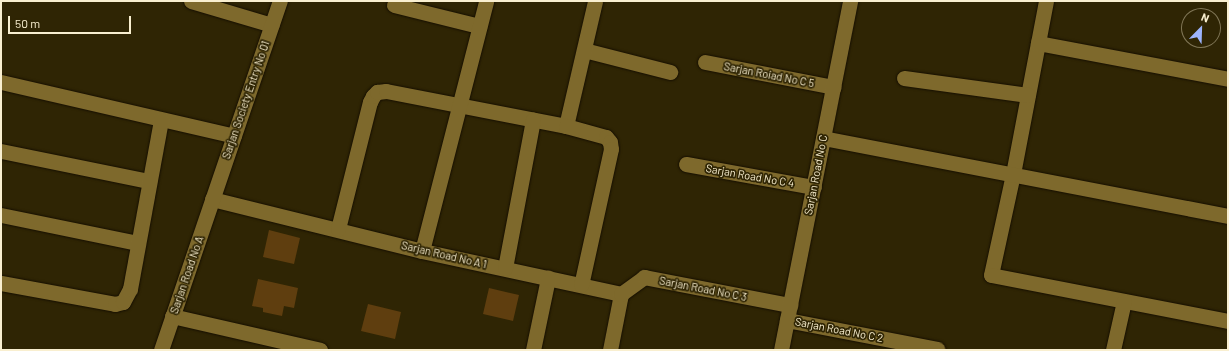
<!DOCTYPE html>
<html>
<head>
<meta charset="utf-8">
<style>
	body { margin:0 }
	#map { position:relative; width:1229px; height:351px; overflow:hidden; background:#2f2504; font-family:Barlow,sans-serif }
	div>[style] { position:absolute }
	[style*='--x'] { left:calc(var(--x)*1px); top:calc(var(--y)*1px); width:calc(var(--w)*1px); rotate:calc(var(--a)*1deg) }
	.building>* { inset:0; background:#5f3e0f }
	.roads { filter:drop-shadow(0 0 1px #150e00) drop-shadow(0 0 1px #150e00) }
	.minor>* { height:15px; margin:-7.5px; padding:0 7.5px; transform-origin:7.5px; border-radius:7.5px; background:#7e692c }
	span { translate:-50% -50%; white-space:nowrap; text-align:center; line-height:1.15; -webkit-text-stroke:3.5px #2f2504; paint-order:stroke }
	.street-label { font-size:11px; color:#f9efd0 }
	.frame { position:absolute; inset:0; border:2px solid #f9efd0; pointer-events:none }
	.north { position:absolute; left:1181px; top:8px; width:40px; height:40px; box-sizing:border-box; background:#2f2504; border:1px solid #807656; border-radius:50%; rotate:23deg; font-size:11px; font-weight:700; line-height:16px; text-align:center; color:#f9efd0 }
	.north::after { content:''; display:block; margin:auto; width:14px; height:18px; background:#9db4fd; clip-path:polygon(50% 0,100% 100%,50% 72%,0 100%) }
	.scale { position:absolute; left:8px; top:16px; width:123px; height:18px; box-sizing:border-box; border:2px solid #f9efd0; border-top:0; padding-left:5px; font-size:12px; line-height:14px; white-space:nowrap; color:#f9efd0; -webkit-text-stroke:3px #2f2504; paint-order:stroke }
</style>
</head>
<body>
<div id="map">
	<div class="building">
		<i style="clip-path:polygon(269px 230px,300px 238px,294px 264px,263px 257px)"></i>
		<i style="clip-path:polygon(258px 279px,298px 288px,294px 308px,284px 306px,282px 316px,263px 312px,263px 308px,252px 306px)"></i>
		<i style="clip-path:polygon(489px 288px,519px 295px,513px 321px,483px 314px)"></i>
		<i style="clip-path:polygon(368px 304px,401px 312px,395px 339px,361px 331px)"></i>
	</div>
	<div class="roads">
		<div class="minor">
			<i style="--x:191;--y:1;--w:84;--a:16.5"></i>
			<i style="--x:1046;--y:1;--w:176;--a:100.8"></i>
			<i style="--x:1013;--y:174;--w:103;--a:102.3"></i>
			<i style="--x:991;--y:275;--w:241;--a:11"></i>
			<i style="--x:394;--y:5;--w:88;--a:13.9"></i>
			<i style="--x:1038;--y:43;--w:193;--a:10.7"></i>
			<i style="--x:584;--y:50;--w:89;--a:14.3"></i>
			<i style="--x:705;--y:62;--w:131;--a:11"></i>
			<i style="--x:904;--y:78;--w:125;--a:7.8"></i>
			<i style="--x:1;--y:82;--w:239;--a:13"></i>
			<i style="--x:566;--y:126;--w:128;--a:-76.9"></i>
			<i style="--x:823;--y:138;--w:412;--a:10.9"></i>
			<i style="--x:1;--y:151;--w:151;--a:11.5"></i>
			<i style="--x:686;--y:164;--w:130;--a:10.2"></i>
			<i style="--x:212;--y:199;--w:216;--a:13.9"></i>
			<i style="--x:422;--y:251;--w:204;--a:12.2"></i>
			<i style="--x:621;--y:294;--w:57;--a:101.1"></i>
			<i style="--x:1;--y:215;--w:140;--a:11.6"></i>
			<i style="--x:338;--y:229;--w:131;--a:-75.9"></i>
			<i style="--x:370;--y:102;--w:7;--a:-63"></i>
			<i style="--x:373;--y:96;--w:6;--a:-45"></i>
			<i style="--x:377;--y:92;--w:9;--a:-6"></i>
			<i style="--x:386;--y:91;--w:183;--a:11"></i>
			<i style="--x:566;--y:126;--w:41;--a:15.4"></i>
			<i style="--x:606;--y:137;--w:6;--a:51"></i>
			<i style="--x:610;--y:142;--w:7;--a:82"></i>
			<i style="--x:611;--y:149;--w:139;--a:102.4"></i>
			<i style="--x:422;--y:251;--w:258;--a:-75.6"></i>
			<i style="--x:505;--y:268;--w:151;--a:-79.3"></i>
			<i style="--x:1;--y:283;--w:116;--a:10.4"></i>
			<i style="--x:115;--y:304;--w:8;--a:-14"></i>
			<i style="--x:123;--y:302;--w:15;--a:-62"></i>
			<i style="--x:130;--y:289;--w:172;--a:-79.6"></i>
			<i style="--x:621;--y:294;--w:29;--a:-36"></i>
			<i style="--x:644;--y:277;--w:149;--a:10.9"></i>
			<i style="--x:172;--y:316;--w:152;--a:12.9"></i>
			<i style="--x:787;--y:320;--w:153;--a:10.9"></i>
			<i style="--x:161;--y:350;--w:369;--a:-71.2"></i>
			<i style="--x:533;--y:350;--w:74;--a:-78.2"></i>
			<i style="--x:781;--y:350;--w:356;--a:-78.8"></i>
			<i style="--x:1113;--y:350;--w:50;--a:-77.3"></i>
		</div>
	</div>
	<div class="street-label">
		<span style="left:769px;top:75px;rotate:11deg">Sarjan Roiad No C 5</span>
		<span style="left:246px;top:100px;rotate:-71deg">Sarjan Society Entry No 01</span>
		<span style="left:816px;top:175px;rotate:-79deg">Sarjan Road No C</span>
		<span style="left:750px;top:176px;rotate:10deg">Sarjan Road No C 4</span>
		<span style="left:444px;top:255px;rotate:13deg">Sarjan Road No A 1</span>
		<span style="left:187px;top:275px;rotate:-71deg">Sarjan Road No A</span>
		<span style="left:703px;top:289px;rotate:11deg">Sarjan Road No C 3</span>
		<span style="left:839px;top:330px;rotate:11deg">Sarjan Road No C 2</span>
	</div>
	<div class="frame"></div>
	<div class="north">N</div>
	<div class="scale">50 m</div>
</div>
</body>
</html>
